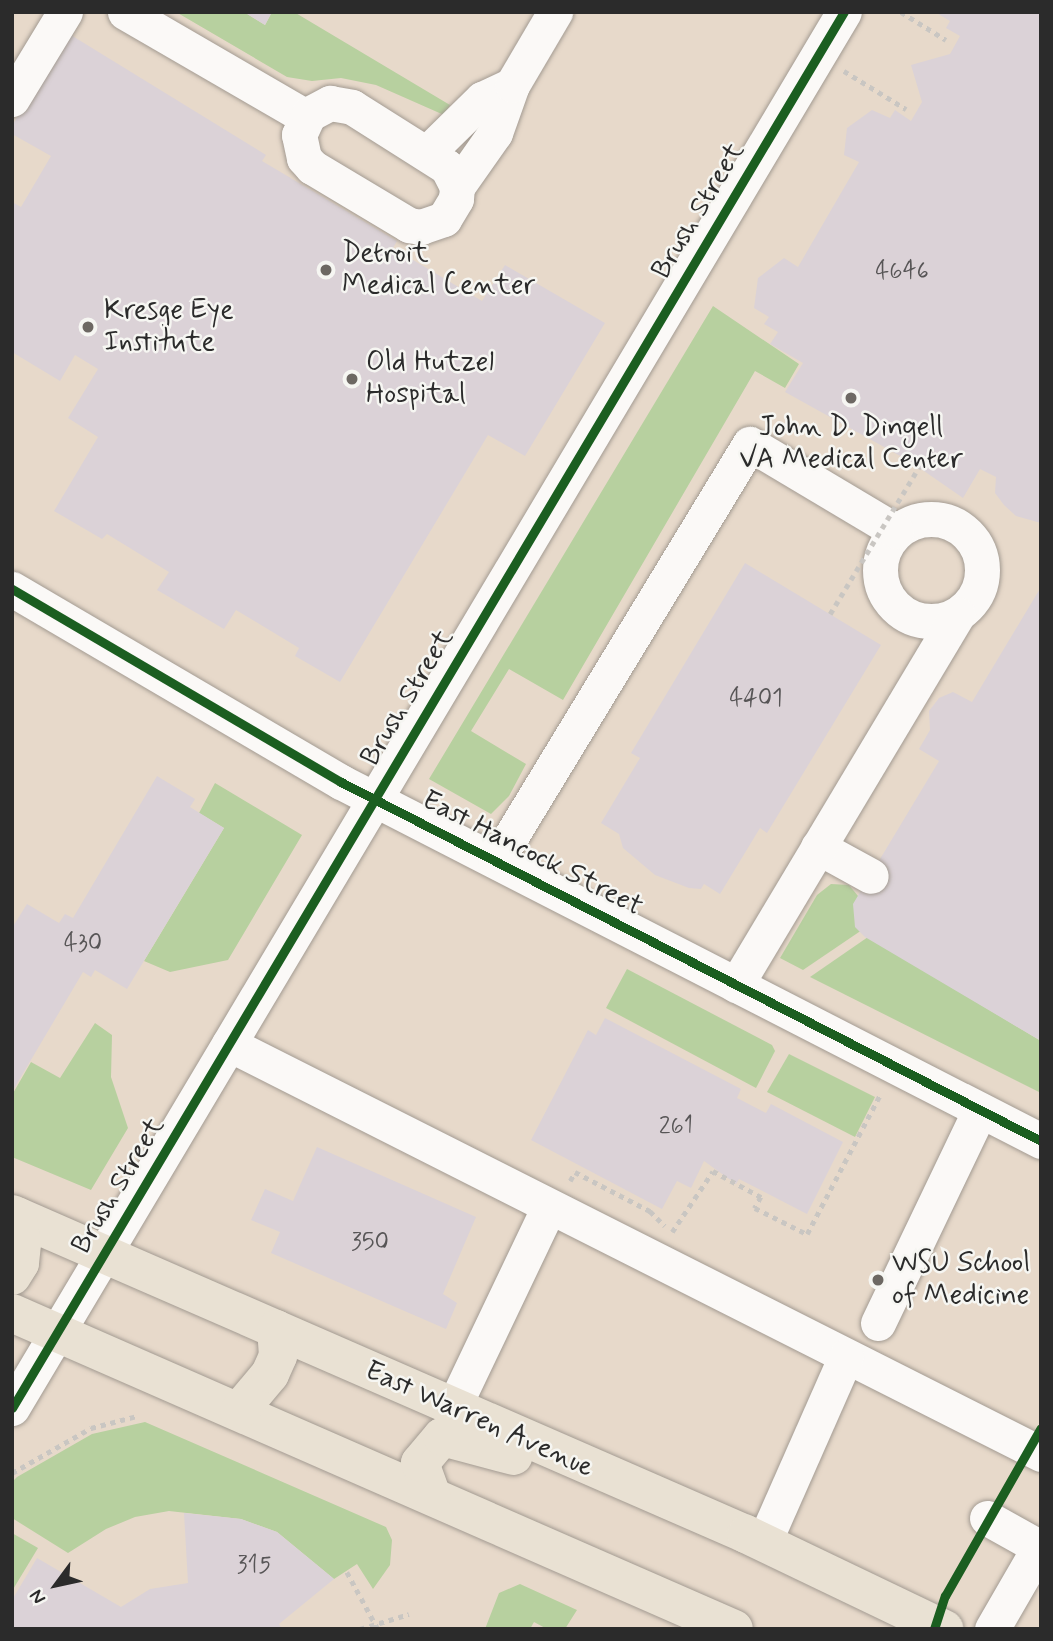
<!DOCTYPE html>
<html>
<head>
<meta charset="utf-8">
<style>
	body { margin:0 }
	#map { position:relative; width:1053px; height:1641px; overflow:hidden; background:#e7d9ca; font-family:Mynerve,sans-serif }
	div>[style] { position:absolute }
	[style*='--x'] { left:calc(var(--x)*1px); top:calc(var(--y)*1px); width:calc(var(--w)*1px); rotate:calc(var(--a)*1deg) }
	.green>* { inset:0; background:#b7d09f }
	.building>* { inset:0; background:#dbd2d7 }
	.path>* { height:4.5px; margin-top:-2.25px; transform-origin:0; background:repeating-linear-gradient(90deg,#c9c6c2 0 5px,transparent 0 10px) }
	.roads { filter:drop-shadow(0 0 2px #a39b92) drop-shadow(0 0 2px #a39b92) }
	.minor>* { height:35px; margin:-17.5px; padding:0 17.5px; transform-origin:17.5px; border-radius:17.5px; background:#fbf9f7 }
	.minor>.ring { margin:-17.5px; padding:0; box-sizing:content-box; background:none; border:35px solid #fbf9f7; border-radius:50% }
	.major>* { height:38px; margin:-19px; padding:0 19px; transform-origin:19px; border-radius:19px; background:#e9e1d3 }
	.path-bridge>* { height:4.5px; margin-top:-2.25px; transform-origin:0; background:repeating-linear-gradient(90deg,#c9c6c2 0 5px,transparent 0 10px) }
	.cycleway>* { height:9px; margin:-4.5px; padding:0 4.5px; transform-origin:4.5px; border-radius:4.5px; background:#1b5e20 }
	.dots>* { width:19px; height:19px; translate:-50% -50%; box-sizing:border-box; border:4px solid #f6f6f2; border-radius:50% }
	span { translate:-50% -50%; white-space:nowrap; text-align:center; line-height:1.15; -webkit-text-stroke:5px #f6f6f2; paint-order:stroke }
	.number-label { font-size:24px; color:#575556 }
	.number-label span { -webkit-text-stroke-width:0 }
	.street-label { font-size:28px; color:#2b2b2b }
	.poi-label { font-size:28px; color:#2b2b2b }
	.left { translate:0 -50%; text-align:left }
	.frame { position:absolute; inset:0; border:14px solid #2b2b2b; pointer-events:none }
	.north { position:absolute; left:21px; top:1550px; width:70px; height:70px; -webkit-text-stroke:5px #f6f6f2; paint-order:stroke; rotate:237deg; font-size:19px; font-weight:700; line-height:28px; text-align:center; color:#2b2b2b }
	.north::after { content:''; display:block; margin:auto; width:24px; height:32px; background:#2b2b2b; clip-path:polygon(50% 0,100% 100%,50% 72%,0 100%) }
</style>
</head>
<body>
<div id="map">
	<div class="green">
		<i style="clip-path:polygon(176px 12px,244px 12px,265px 25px,272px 12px,294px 12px,450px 105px,444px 115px,376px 85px,341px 78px,312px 81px,287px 77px)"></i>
		<i style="clip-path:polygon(713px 306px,799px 364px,785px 388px,755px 371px,563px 700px,509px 669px,471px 731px,526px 764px,509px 796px,491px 814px,429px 779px)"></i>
		<i style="clip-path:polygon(215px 783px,302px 835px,228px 960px,170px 972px,144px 961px,224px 828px,199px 813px)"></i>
		<i style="clip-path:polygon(831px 884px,849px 885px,858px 896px,862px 930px,803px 970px,780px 958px,817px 895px)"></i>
		<i style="clip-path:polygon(868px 937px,1041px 1041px,1041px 1093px,810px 977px)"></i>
		<i style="clip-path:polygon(627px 969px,772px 1045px,775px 1051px,756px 1088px,606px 1008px)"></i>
		<i style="clip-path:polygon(95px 1023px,112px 1035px,111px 1077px,128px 1128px,91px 1190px,12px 1157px,12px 1095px,31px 1062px,60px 1078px)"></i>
		<i style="clip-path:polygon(789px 1054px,875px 1097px,855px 1137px,767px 1092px)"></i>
		<i style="clip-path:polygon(145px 1422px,386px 1527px,392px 1540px,390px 1565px,373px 1589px,357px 1564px,334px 1579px,277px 1532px,241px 1519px,169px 1511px,135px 1517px,106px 1529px,68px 1553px,12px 1518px,12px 1482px,17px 1477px,92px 1434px)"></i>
		<i style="clip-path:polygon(12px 1533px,38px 1548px,12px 1591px)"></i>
		<i style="clip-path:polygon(520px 1584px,577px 1610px,565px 1629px,547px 1629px,534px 1622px,530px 1629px,485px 1629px,499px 1593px)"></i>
	</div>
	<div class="building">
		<i style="clip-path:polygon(244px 12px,272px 12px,265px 25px)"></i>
		<i style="clip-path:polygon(935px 12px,1041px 12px,1041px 523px,1016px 516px,1004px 505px,995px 493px,996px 477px,980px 469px,963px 498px,911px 462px,785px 392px,803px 363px,770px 344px,778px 332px,764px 324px,769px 317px,754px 308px,758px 278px,784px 258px,798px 267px,859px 162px,844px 155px,847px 128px,872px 110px,890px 118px,895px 110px,911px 121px,922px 102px,911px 65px,950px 54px,960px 36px,946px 28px,950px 21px)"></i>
		<i style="clip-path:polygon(66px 32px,266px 155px,262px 161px,397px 241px,393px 248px,482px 301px,505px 265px,605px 323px,525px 456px,488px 435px,340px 682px,295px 656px,299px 648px,236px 610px,224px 629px,157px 590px,169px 572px,107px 534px,102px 539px,54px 511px,98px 437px,68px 418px,98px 369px,75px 355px,60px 381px,12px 352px,12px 202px,21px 207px,51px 156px,12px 134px,12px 126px)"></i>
		<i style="clip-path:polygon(745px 563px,881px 645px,767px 833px,760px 828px,720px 894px,704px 884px,701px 889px,689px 888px,655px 875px,623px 848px,619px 834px,601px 823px,640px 758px,631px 753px)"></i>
		<i style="clip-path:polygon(1041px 587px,1041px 1041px,865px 937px,855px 927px,853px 904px,939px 761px,919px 749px,930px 730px,929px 711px,939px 698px,953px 692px,972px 702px)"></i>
		<i style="clip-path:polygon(157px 776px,195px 799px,190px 807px,224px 828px,127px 989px,95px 970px,91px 977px,83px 972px,12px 1092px,12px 928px,27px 904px,59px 923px,65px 914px,73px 918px)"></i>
		<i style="clip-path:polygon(605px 1018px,741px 1089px,737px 1098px,766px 1113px,771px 1104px,843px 1142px,807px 1214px,739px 1179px,736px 1184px,704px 1161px,691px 1188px,677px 1181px,662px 1209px,531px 1140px,588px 1030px,596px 1035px)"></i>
		<i style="clip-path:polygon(317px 1147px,476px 1217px,443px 1294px,457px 1303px,446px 1329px,271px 1253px,280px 1232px,251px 1220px,265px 1189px,293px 1201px)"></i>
		<i style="clip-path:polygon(184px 1513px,241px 1519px,277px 1532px,334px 1579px,279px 1624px,282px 1629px,12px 1629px,12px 1600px,37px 1558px,121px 1607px,150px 1589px,188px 1583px)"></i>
	</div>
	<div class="path">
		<i style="--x:901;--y:12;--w:53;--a:31.9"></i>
		<i style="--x:844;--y:71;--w:73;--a:31.5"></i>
		<i style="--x:570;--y:1181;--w:10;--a:-61"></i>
		<i style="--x:575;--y:1172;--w:85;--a:27.5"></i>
		<i style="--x:650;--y:1211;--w:21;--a:45"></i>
		<i style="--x:672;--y:1232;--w:73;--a:-56.1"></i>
		<i style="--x:713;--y:1171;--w:55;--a:28.4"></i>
		<i style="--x:761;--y:1197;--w:13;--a:119"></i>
		<i style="--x:755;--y:1208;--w:58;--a:26.6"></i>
		<i style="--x:807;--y:1234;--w:157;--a:-62.3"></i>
		<i style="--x:12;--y:1473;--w:91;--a:-29.7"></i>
		<i style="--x:91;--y:1428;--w:48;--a:-14.6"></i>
		<i style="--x:347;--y:1572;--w:65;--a:61.5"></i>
		<i style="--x:360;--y:1629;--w:51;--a:-17"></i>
	</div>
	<div class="roads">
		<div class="minor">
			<i style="--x:125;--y:12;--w:209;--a:30.1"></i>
			<i style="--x:12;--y:99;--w:102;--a:-58.7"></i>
			<i style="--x:330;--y:103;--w:22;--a:10"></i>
			<i style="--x:352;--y:107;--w:112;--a:32.3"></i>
			<i style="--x:447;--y:167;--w:22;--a:63"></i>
			<i style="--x:457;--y:187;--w:12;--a:95"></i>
			<i style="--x:456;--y:199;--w:23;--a:121"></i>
			<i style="--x:444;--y:219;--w:24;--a:161"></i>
			<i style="--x:421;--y:227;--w:12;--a:-171"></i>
			<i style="--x:409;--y:225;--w:113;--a:-149.1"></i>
			<i style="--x:312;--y:167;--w:12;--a:-132"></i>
			<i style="--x:304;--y:158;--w:24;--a:-102"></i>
			<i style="--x:299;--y:135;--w:23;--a:-65"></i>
			<i style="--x:309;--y:114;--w:24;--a:-28"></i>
			<i style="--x:428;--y:152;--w:76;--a:-44.5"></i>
			<i style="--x:482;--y:99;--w:33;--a:-25"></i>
			<i style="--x:457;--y:187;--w:66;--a:-54.9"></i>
			<i style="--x:495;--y:133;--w:51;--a:-70.5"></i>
			<i style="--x:512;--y:85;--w:85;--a:-59.5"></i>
			<i class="ring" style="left:880px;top:519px;width:67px;height:67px"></i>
			<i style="--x:12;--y:589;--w:381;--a:30.4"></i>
			<i style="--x:341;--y:782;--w:787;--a:27.15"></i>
			<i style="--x:818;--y:847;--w:60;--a:28.7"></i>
			<i style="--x:496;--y:861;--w:488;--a:-58.7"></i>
			<i style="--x:750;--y:444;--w:170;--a:30.8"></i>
			<i style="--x:736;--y:985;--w:432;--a:-59.1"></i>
			<i style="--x:229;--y:1044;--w:910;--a:26.79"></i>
			<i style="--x:878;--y:1323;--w:236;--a:-64.4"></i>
			<i style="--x:12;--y:1408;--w:1625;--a:-59.21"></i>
			<i style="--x:453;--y:1408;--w:223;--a:-64.5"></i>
			<i style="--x:987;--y:1518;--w:60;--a:29.1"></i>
			<i style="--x:764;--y:1542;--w:203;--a:-66.2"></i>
			<i style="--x:992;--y:1629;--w:98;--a:-60"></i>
		</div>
		<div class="major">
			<i style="--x:12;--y:1214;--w:801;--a:23.56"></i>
			<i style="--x:746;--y:1534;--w:220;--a:25.6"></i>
			<i style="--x:12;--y:1276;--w:15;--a:-58"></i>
			<i style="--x:20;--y:1263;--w:20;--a:-84"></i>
			<i style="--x:22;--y:1243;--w:27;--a:-100"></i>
			<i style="--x:12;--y:1313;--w:788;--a:23.64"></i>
			<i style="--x:239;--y:1411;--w:48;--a:-50"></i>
			<i style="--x:270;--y:1374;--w:20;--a:-66"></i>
			<i style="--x:278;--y:1356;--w:27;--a:-94"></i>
			<i style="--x:432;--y:1496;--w:35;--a:-110"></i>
			<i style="--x:420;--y:1463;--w:34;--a:-50"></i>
			<i style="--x:442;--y:1437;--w:74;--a:14.8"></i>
		</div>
	</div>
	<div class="path-bridge">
		<i style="--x:830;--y:614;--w:172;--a:-58.8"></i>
	</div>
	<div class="cycleway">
		<i style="--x:12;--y:589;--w:381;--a:30.4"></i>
		<i style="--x:341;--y:782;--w:787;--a:27.15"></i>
		<i style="--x:12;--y:1408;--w:1625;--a:-59.21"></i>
		<i style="--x:934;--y:1629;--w:35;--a:-72"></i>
		<i style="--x:945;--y:1596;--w:193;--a:-60.3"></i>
	</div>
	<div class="dots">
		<i style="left:326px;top:270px;background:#6d6863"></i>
		<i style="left:88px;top:327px;background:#6d6863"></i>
		<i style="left:352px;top:379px;background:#6d6863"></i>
		<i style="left:851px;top:398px;background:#6d6863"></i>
		<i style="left:878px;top:1280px;background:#6d6863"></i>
	</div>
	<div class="number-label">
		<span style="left:902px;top:272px">4646</span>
		<span style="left:756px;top:699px">4401</span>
		<span style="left:83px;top:944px">430</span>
		<span style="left:676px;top:1127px">261</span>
		<span style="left:370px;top:1243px">350</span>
		<span style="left:254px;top:1566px">315</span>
	</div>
	<div class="street-label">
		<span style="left:699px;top:211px;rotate:-59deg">Brush Street</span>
		<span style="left:408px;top:698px;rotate:-59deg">Brush Street</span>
		<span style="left:532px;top:854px;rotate:27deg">East Hancock Street</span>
		<span style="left:119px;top:1186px;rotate:-59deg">Brush Street</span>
		<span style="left:479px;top:1420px;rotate:24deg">East Warren Avenue</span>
	</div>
	<div class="poi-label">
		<span class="left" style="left:342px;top:270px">Detroit<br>Medical Center</span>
		<span class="left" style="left:104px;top:327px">Kresge Eye<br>Institute</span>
		<span class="left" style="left:366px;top:379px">Old Hutzel<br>Hospital</span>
		<span style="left:851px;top:444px">John D. Dingell<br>VA Medical Center</span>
		<span class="left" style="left:892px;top:1280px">WSU School<br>of Medicine</span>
	</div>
	<div class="frame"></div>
	<div class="north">N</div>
</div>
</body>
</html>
